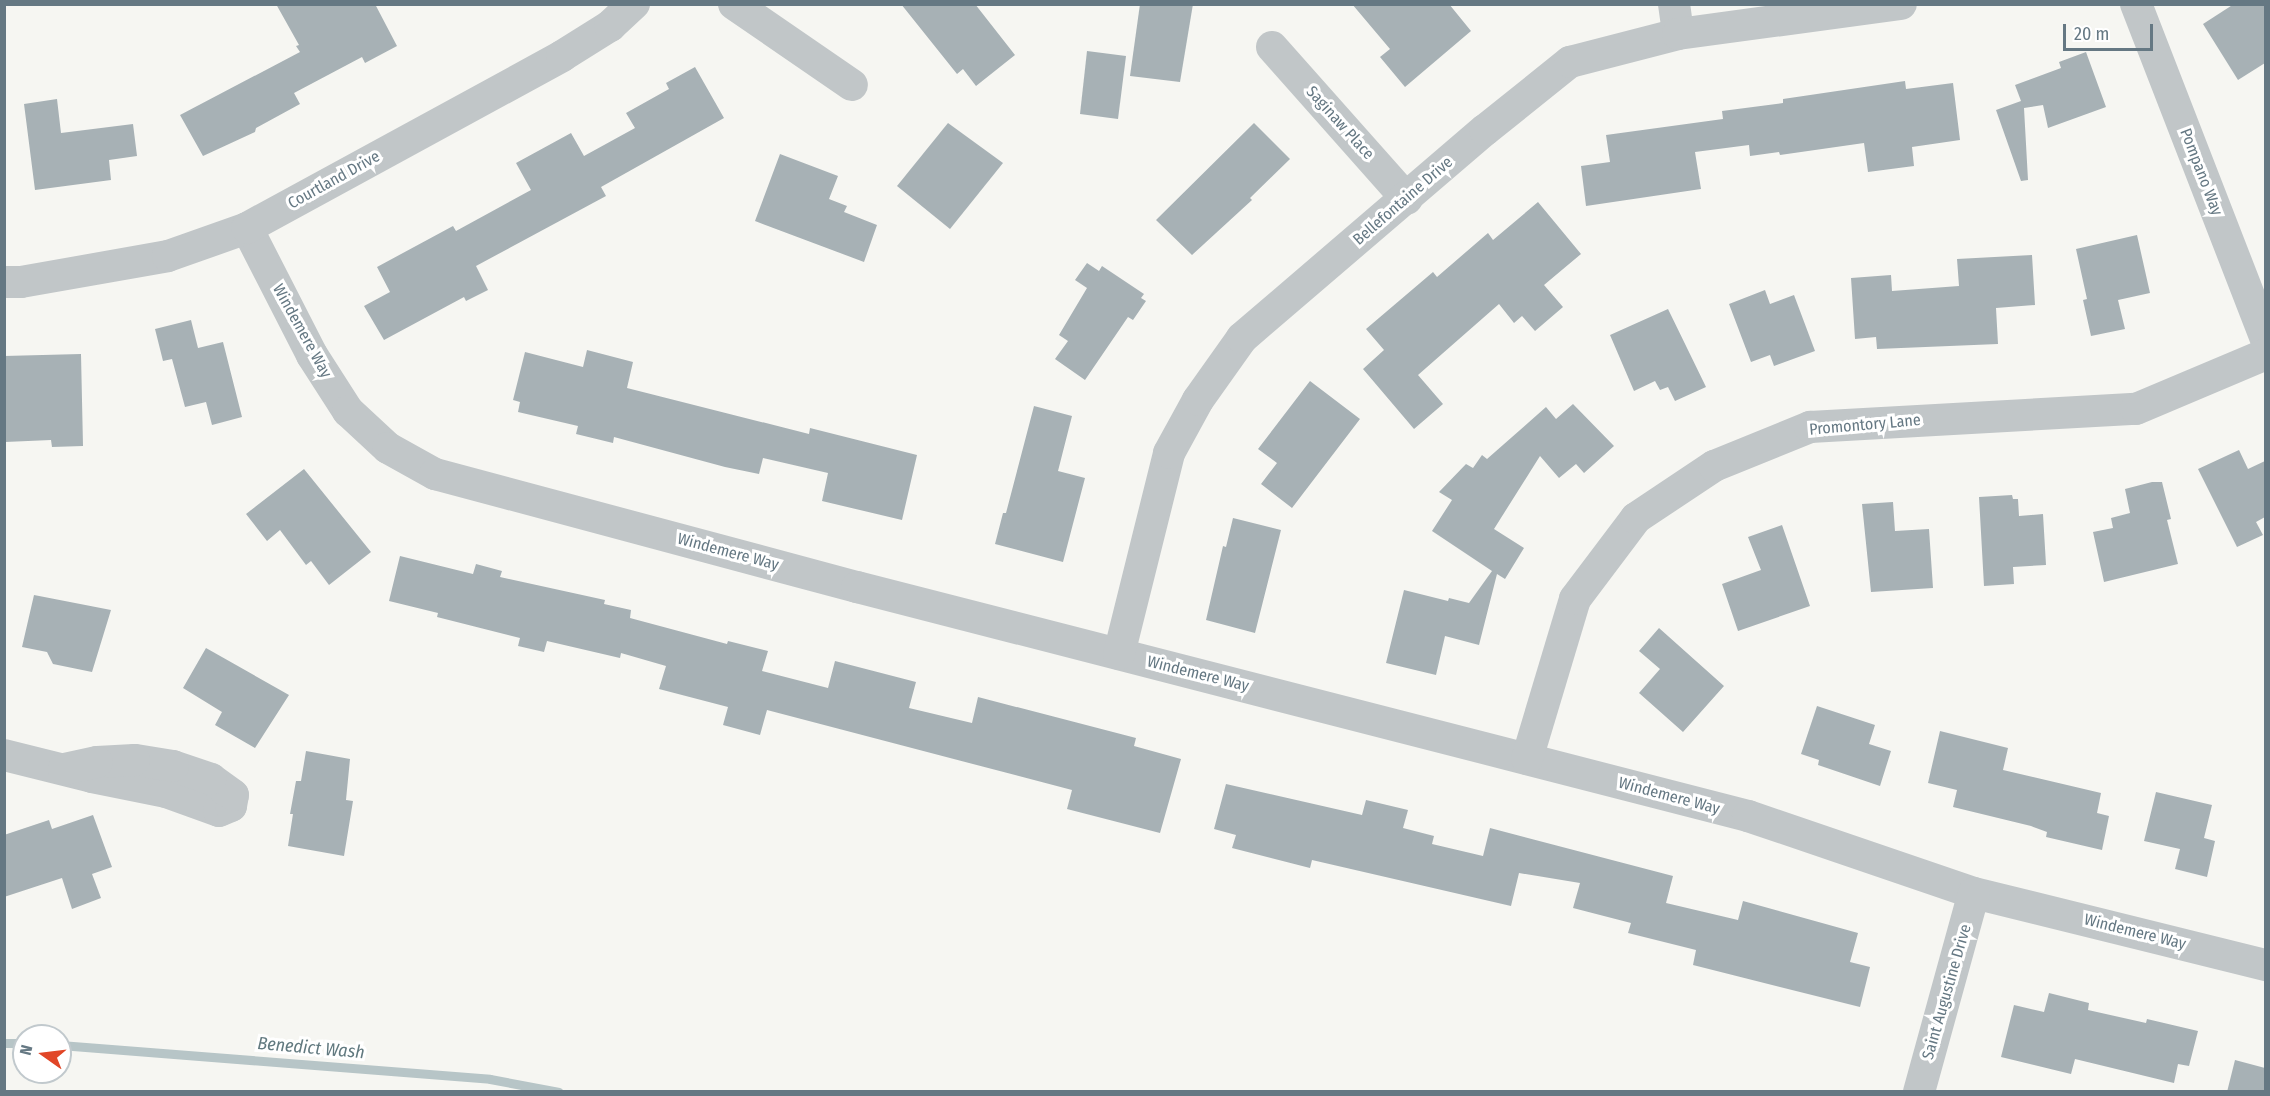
<!DOCTYPE html>
<html>
<head>
<meta charset="utf-8">
<style>
	body { margin:0 }
	#map { position:relative; width:2270px; height:1096px; overflow:hidden; background:#f6f6f2; font-family:"Fira Sans Condensed",sans-serif }
	div>[style] { position:absolute }
	[style*='--x'] { left:calc(var(--x)*1px); top:calc(var(--y)*1px); width:calc(var(--w)*1px); rotate:calc(var(--a)*1deg) }
	.stream>* { height:9px; margin:-4.5px; padding:0 4.5px; transform-origin:4.5px; border-radius:4.5px; background:#b7c5c7 }
	.building>* { inset:0; background:#a7b1b5 }
	.minor>* { height:32px; margin:-16px; padding:0 16px; transform-origin:16px; border-radius:16px; background:#c1c6c8 }
	span { translate:-50% -50%; white-space:nowrap; text-align:center; line-height:1.15; -webkit-text-stroke:6px #fff; paint-order:stroke }
	.street-label { font-size:16px; color:#657883 }
	.water-label { font-size:18px; color:#61797f; font-style:italic }
	.frame { position:absolute; inset:0; border:6px solid #657883; pointer-events:none }
	.north { position:absolute; left:12px; top:1024px; width:60px; height:60px; box-sizing:border-box; background:#fff; border:2px solid #c1c9cd; border-radius:50%; rotate:284deg; font-size:16px; font-weight:700; line-height:24px; text-align:center; color:#657883 }
	.north::after { content:''; display:block; margin:auto; width:21px; height:27px; background:#e14627; clip-path:polygon(50% 0,100% 100%,50% 72%,0 100%) }
	.scale { position:absolute; left:2063px; top:24px; width:90px; height:27px; box-sizing:border-box; border:3px solid #657883; border-top:0; padding-left:8px; font-size:18px; line-height:21px; white-space:nowrap; color:#657883; -webkit-text-stroke:4px #fff; paint-order:stroke }
</style>
</head>
<body>
<div id="map">
	<div class="stream">
		<i style="--x:4;--y:1043;--w:20;--a:0"></i>
		<i style="--x:60;--y:1045;--w:431;--a:4.5"></i>
		<i style="--x:490;--y:1079;--w:70;--a:10.7"></i>
	</div>
	<div class="building">
		<i style="clip-path:polygon(276px 4px,375px 4px,397px 46px,365px 63px,362px 57px,294px 93px,300px 104px,256px 128px,255px 132px,203px 156px,180px 115px,300px 52px,296px 46px,299px 45px)"></i>
		<i style="clip-path:polygon(901px 4px,975px 4px,1015px 55px,976px 86px,963px 69px,957px 74px)"></i>
		<i style="clip-path:polygon(1140px 4px,1193px 4px,1180px 82px,1130px 76px)"></i>
		<i style="clip-path:polygon(1352px 4px,1449px 4px,1471px 31px,1405px 87px,1380px 57px,1390px 49px)"></i>
		<i style="clip-path:polygon(2234px 4px,2265px 4px,2265px 63px,2238px 80px,2203px 24px)"></i>
		<i style="clip-path:polygon(1087px 51px,1126px 56px,1118px 119px,1080px 114px)"></i>
		<i style="clip-path:polygon(2086px 52px,2106px 107px,2048px 128px,2043px 105px,2024px 108px,2028px 180px,2021px 181px,1996px 110px,2021px 101px,2015px 85px,2061px 68px,2059px 62px)"></i>
		<i style="clip-path:polygon(695px 67px,724px 118px,601px 187px,606px 196px,476px 266px,488px 290px,466px 301px,464px 297px,384px 340px,364px 306px,390px 292px,377px 267px,453px 226px,456px 231px,531px 190px,516px 163px,571px 133px,584px 156px,635px 128px,626px 113px,669px 89px,666px 83px)"></i>
		<i style="clip-path:polygon(1905px 81px,1906px 89px,1953px 83px,1960px 140px,1912px 147px,1914px 166px,1868px 172px,1864px 143px,1780px 155px,1779px 152px,1750px 156px,1749px 145px,1695px 152px,1701px 189px,1586px 206px,1581px 166px,1610px 162px,1606px 135px,1723px 119px,1722px 111px,1783px 103px,1783px 99px)"></i>
		<i style="clip-path:polygon(57px 99px,61px 133px,133px 124px,137px 156px,109px 160px,111px 180px,35px 190px,24px 104px)"></i>
		<i style="clip-path:polygon(948px 123px,1003px 163px,950px 229px,897px 186px)"></i>
		<i style="clip-path:polygon(1254px 123px,1290px 159px,1250px 198px,1252px 200px,1192px 255px,1156px 220px)"></i>
		<i style="clip-path:polygon(780px 154px,838px 176px,829px 199px,847px 206px,844px 212px,877px 225px,864px 262px,755px 221px)"></i>
		<i style="clip-path:polygon(1538px 202px,1581px 254px,1544px 285px,1563px 307px,1535px 331px,1522px 316px,1514px 323px,1499px 304px,1418px 375px,1443px 404px,1414px 429px,1363px 369px,1384px 350px,1366px 329px,1433px 272px,1437px 277px,1488px 233px,1493px 240px)"></i>
		<i style="clip-path:polygon(2137px 235px,2150px 293px,2118px 300px,2125px 329px,2091px 336px,2083px 300px,2087px 299px,2076px 249px)"></i>
		<i style="clip-path:polygon(2032px 255px,2035px 305px,1996px 308px,1998px 344px,1877px 349px,1876px 337px,1855px 339px,1851px 278px,1891px 275px,1892px 291px,1959px 286px,1957px 259px)"></i>
		<i style="clip-path:polygon(1087px 263px,1099px 271px,1102px 266px,1144px 294px,1141px 298px,1146px 301px,1133px 320px,1128px 317px,1085px 380px,1055px 359px,1068px 341px,1059px 335px,1087px 288px,1075px 280px)"></i>
		<i style="clip-path:polygon(1765px 290px,1770px 304px,1794px 295px,1815px 351px,1774px 366px,1770px 355px,1751px 362px,1729px 304px)"></i>
		<i style="clip-path:polygon(1668px 309px,1706px 387px,1675px 401px,1668px 387px,1660px 390px,1655px 381px,1634px 391px,1610px 335px)"></i>
		<i style="clip-path:polygon(191px 320px,198px 348px,223px 342px,242px 417px,212px 425px,206px 402px,185px 407px,172px 359px,163px 361px,155px 329px)"></i>
		<i style="clip-path:polygon(587px 350px,633px 362px,627px 388px,809px 434px,810px 428px,917px 455px,902px 520px,822px 501px,828px 473px,763px 458px,759px 474px,725px 467px,614px 437px,613px 443px,576px 434px,578px 426px,518px 412px,520px 402px,513px 400px,525px 352px,583px 367px)"></i>
		<i style="clip-path:polygon(81px 354px,83px 446px,52px 447px,51px 440px,5px 442px,4px 356px)"></i>
		<i style="clip-path:polygon(1310px 381px,1360px 419px,1292px 508px,1261px 484px,1277px 463px,1258px 449px)"></i>
		<i style="clip-path:polygon(1573px 404px,1614px 446px,1584px 473px,1576px 464px,1559px 478px,1540px 456px,1494px 529px,1524px 548px,1505px 579px,1497px 574px,1479px 645px,1445px 636px,1436px 675px,1386px 663px,1404px 590px,1448px 601px,1449px 598px,1469px 603px,1492px 571px,1432px 531px,1452px 500px,1439px 492px,1466px 464px,1473px 468px,1482px 455px,1487px 459px,1546px 407px,1556px 419px)"></i>
		<i style="clip-path:polygon(1034px 406px,1072px 416px,1058px 471px,1085px 478px,1063px 562px,995px 544px,1003px 513px,1006px 513px)"></i>
		<i style="clip-path:polygon(2239px 450px,2248px 469px,2265px 461px,2265px 517px,2256px 522px,2263px 535px,2237px 547px,2198px 469px)"></i>
		<i style="clip-path:polygon(304px 469px,371px 552px,329px 585px,311px 561px,306px 565px,280px 530px,267px 541px,246px 514px)"></i>
		<i style="clip-path:polygon(2152px 482px,2162px 482px,2171px 519px,2167px 520px,2178px 564px,2104px 582px,2093px 532px,2113px 528px,2111px 518px,2130px 513px,2125px 489px)"></i>
		<i style="clip-path:polygon(2012px 495px,2013px 499px,2018px 499px,2019px 516px,2043px 514px,2046px 565px,2013px 567px,2014px 584px,1984px 586px,1979px 497px)"></i>
		<i style="clip-path:polygon(1893px 502px,1895px 531px,1929px 529px,1933px 588px,1871px 592px,1862px 504px)"></i>
		<i style="clip-path:polygon(1233px 518px,1281px 530px,1255px 633px,1206px 620px,1223px 546px,1226px 547px)"></i>
		<i style="clip-path:polygon(1782px 525px,1810px 606px,1738px 631px,1722px 584px,1761px 570px,1748px 537px)"></i>
		<i style="clip-path:polygon(400px 556px,473px 574px,476px 564px,502px 571px,500px 577px,605px 600px,604px 604px,631px 610px,630px 618px,727px 644px,728px 641px,768px 651px,762px 671px,828px 688px,835px 661px,916px 682px,909px 708px,972px 723px,978px 697px,1136px 738px,1134px 746px,1181px 759px,1160px 833px,1067px 809px,1072px 790px,767px 710px,760px 735px,723px 725px,728px 707px,659px 689px,666px 666px,621px 653px,620px 658px,547px 641px,544px 652px,518px 646px,520px 638px,437px 617px,438px 613px,389px 601px)"></i>
		<i style="clip-path:polygon(34px 595px,111px 610px,92px 672px,53px 664px,47px 652px,22px 647px)"></i>
		<i style="clip-path:polygon(1659px 628px,1724px 686px,1683px 732px,1639px 693px,1660px 669px,1639px 651px)"></i>
		<i style="clip-path:polygon(206px 648px,289px 695px,255px 748px,215px 725px,222px 712px,183px 688px)"></i>
		<i style="clip-path:polygon(1817px 706px,1875px 725px,1869px 744px,1891px 751px,1880px 786px,1818px 765px,1819px 760px,1801px 754px)"></i>
		<i style="clip-path:polygon(1940px 731px,2008px 748px,2003px 770px,2101px 793px,2097px 813px,2109px 816px,2102px 850px,2046px 837px,2047px 832px,2031px 826px,1953px 807px,1957px 790px,1928px 783px)"></i>
		<i style="clip-path:polygon(306px 751px,350px 759px,346px 800px,353px 801px,344px 856px,288px 846px,293px 814px,290px 814px,296px 781px,301px 781px)"></i>
		<i style="clip-path:polygon(1226px 784px,1362px 815px,1366px 800px,1408px 810px,1403px 828px,1434px 836px,1432px 844px,1483px 856px,1490px 828px,1673px 876px,1666px 903px,1738px 920px,1743px 901px,1858px 933px,1850px 962px,1870px 967px,1860px 1007px,1693px 965px,1696px 950px,1628px 933px,1631px 923px,1573px 908px,1580px 883px,1519px 873px,1511px 906px,1312px 860px,1310px 868px,1232px 848px,1236px 835px,1214px 829px)"></i>
		<i style="clip-path:polygon(2156px 792px,2212px 805px,2204px 838px,2215px 841px,2207px 877px,2175px 869px,2180px 849px,2144px 841px)"></i>
		<i style="clip-path:polygon(93px 815px,112px 867px,92px 874px,101px 898px,72px 909px,62px 878px,4px 897px,4px 835px,49px 820px,52px 829px)"></i>
		<i style="clip-path:polygon(2049px 993px,2089px 1003px,2088px 1010px,2146px 1023px,2147px 1019px,2198px 1031px,2189px 1066px,2178px 1064px,2174px 1083px,2075px 1059px,2071px 1074px,2001px 1057px,2014px 1005px,2044px 1012px)"></i>
		<i style="clip-path:polygon(2235px 1060px,2265px 1068px,2265px 1092px,2227px 1092px)"></i>
	</div>
	<div class="minor">
		<i style="--x:734;--y:4;--w:143;--a:34.5"></i>
		<i style="--x:1674;--y:4;--w:30;--a:82"></i>
		<i style="--x:2136;--y:4;--w:360;--a:68.8"></i>
		<i style="--x:1272;--y:47;--w:203;--a:48.4"></i>
		<i style="--x:247;--y:228;--w:143;--a:62.9"></i>
		<i style="--x:312;--y:355;--w:67;--a:57.3"></i>
		<i style="--x:348;--y:411;--w:54;--a:42.8"></i>
		<i style="--x:388;--y:448;--w:54;--a:29"></i>
		<i style="--x:435;--y:474;--w:437;--a:15"></i>
		<i style="--x:857;--y:587;--w:920;--a:14.41"></i>
		<i style="--x:1748;--y:816;--w:239;--a:18.8"></i>
		<i style="--x:1974;--y:893;--w:301;--a:13.9"></i>
		<i style="--x:4;--y:282;--w:17;--a:0"></i>
		<i style="--x:21;--y:282;--w:149;--a:-10"></i>
		<i style="--x:168;--y:256;--w:84;--a:-19.5"></i>
		<i style="--x:247;--y:228;--w:359;--a:-28.6"></i>
		<i style="--x:562;--y:56;--w:57;--a:-32"></i>
		<i style="--x:610;--y:26;--w:33;--a:-43"></i>
		<i style="--x:1119;--y:654;--w:207;--a:-76"></i>
		<i style="--x:1169;--y:453;--w:60;--a:-61.3"></i>
		<i style="--x:1198;--y:400;--w:76;--a:-54.6"></i>
		<i style="--x:1242;--y:338;--w:320;--a:-40.6"></i>
		<i style="--x:1485;--y:130;--w:109;--a:-38.7"></i>
		<i style="--x:1570;--y:62;--w:112;--a:-14.5"></i>
		<i style="--x:1678;--y:34;--w:225;--a:-7.7"></i>
		<i style="--x:4;--y:755;--w:91;--a:14"></i>
		<i style="--x:92;--y:777;--w:76;--a:11.5"></i>
		<i style="--x:166;--y:792;--w:56;--a:19.7"></i>
		<i style="--x:219;--y:811;--w:13;--a:-23"></i>
		<i style="--x:231;--y:806;--w:11;--a:-80"></i>
		<i style="--x:233;--y:795;--w:27;--a:-144"></i>
		<i style="--x:211;--y:779;--w:40;--a:-161.1"></i>
		<i style="--x:173;--y:766;--w:39;--a:-171"></i>
		<i style="--x:134;--y:760;--w:37;--a:177"></i>
		<i style="--x:97;--y:762;--w:34;--a:168"></i>
		<i style="--x:1527;--y:759;--w:167;--a:-73.3"></i>
		<i style="--x:1575;--y:599;--w:101;--a:-53"></i>
		<i style="--x:1636;--y:518;--w:94;--a:-33.7"></i>
		<i style="--x:1714;--y:466;--w:104;--a:-22.1"></i>
		<i style="--x:1810;--y:427;--w:326;--a:-3.2"></i>
		<i style="--x:2136;--y:409;--w:141;--a:-22.9"></i>
		<i style="--x:1919;--y:1092;--w:206;--a:-74.6"></i>
	</div>
	<div class="street-label">
		<span style="left:1340px;top:123px;rotate:48deg">Saginaw Place</span>
		<span style="left:2201px;top:172px;rotate:69deg">Pompano Way</span>
		<span style="left:334px;top:180px;rotate:-29deg">Courtland Drive</span>
		<span style="left:1403px;top:201px;rotate:-41deg">Bellefontaine Drive</span>
		<span style="left:302px;top:331px;rotate:61deg">Windemere Way</span>
		<span style="left:1865px;top:425px;rotate:-5deg">Promontory Lane</span>
		<span style="left:728px;top:552px;rotate:15deg">Windemere Way</span>
		<span style="left:1198px;top:674px;rotate:14deg">Windemere Way</span>
		<span style="left:1669px;top:796px;rotate:15deg">Windemere Way</span>
		<span style="left:2135px;top:932px;rotate:14deg">Windemere Way</span>
		<span style="left:1947px;top:992px;rotate:-74deg">Saint Augustine Drive</span>
	</div>
	<div class="water-label">
		<span style="left:311px;top:1048px;rotate:5deg">Benedict Wash</span>
	</div>
	<div class="frame"></div>
	<div class="north">N</div>
	<div class="scale">20 m</div>
</div>
</body>
</html>
